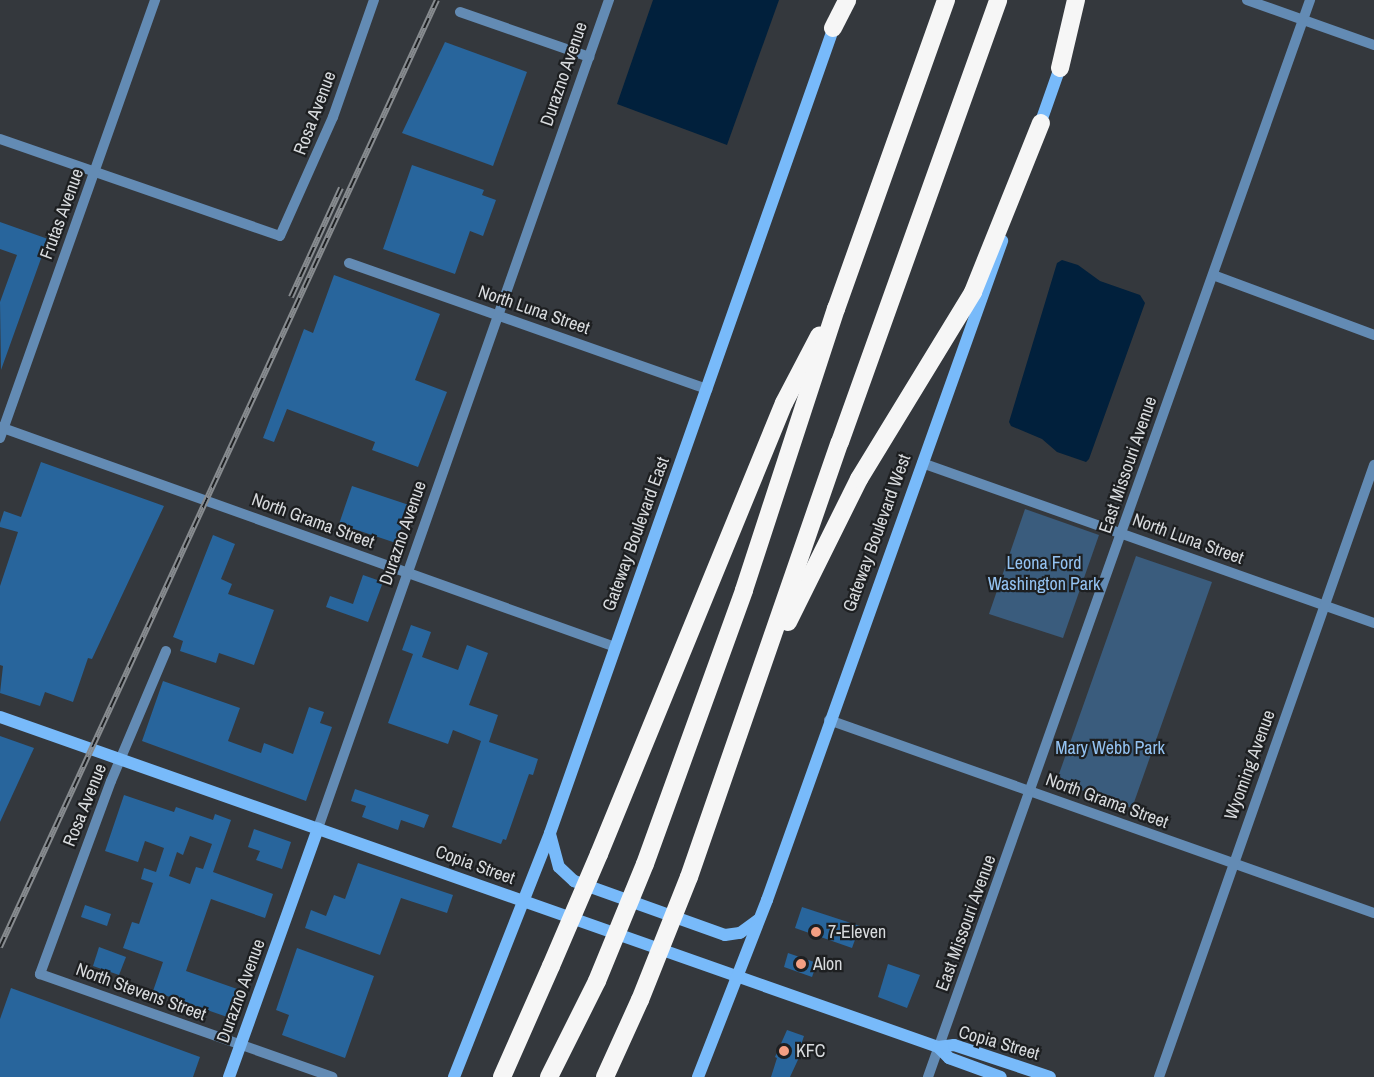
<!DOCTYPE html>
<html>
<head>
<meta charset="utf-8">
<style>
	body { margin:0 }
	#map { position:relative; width:1374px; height:1077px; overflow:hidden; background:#34383d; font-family:"Archivo Narrow",sans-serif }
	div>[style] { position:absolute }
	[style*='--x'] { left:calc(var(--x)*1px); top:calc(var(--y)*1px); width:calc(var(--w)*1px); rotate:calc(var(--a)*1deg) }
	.green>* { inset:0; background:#3a5c7d }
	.water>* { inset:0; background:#01203c }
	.building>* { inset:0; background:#28659c }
	.street>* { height:10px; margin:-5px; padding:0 5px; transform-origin:5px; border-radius:5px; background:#638bb4 }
	.secondary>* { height:12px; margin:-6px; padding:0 6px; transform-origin:6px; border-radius:6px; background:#78bafa }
	.highway>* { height:18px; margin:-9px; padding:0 9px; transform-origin:9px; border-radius:9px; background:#f6f6f6 }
	.rail>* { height:6px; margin-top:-3px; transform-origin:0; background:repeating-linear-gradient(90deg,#1d1f21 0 11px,#878b8f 0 22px); box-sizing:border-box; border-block:2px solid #878b8f }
	.highway-bridge>* { height:18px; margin:-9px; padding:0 9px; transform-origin:9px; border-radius:9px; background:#f6f6f6 }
	.dots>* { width:16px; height:16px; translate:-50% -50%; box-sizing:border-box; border:3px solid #1d1f21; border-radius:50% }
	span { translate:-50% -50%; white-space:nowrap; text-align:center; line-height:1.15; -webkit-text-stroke:4.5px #1d1f21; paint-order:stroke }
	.street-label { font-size:18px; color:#d8dbde }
	.park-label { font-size:18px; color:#94c3f2 }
	.poi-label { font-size:18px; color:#d8dbde }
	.left { translate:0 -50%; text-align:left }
</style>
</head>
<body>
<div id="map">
	<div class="green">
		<i style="clip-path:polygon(1025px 509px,1099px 535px,1063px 638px,989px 614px)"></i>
		<i style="clip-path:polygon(1136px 556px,1212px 582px,1132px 808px,1064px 784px,1059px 774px)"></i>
	</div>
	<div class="water">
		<i style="clip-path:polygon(653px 0,779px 0,727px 145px,617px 104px)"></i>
		<i style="clip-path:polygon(1062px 260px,1078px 265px,1100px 281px,1140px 295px,1145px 303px,1089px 459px,1086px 462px,1057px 452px,1042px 439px,1011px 426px,1009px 422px,1057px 263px)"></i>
	</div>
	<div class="building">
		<i style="clip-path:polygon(445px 42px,527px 72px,493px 166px,402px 133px)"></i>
		<i style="clip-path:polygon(412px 165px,484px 190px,482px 195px,496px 200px,483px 236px,470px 231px,455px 274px,383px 249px)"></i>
		<i style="clip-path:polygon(0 222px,48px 239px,1px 370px,0 302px,17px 255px,0 249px)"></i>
		<i style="clip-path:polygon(334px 275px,440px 314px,415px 380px,447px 392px,418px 467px,372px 450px,375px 442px,287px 409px,274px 442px,263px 438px,304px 329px,313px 333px)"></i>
		<i style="clip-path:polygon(41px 462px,164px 506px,92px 659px,88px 658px,73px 702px,45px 692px,40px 706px,0 693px,3px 666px,0 665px,0 586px,18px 532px,0 527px,0 523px,4px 511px,21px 517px)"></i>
		<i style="clip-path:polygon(352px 486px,409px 505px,396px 543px,339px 524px)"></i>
		<i style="clip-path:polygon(213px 535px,235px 544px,221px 579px,232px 584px,228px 594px,274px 610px,254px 665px,219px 653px,216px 663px,180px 651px,183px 641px,173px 637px)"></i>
		<i style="clip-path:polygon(363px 575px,383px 582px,368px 622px,326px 607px,330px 596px,353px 604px)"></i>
		<i style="clip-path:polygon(411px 625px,431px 632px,422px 657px,458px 670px,467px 645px,488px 653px,469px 705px,498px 715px,489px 742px,538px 759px,533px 775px,529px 774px,506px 840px,503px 839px,501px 844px,452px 827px,481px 741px,453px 730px,448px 744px,388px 723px,413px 654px,402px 650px)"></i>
		<i style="clip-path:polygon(163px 681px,240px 708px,228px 741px,261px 753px,264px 743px,293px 754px,309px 707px,324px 712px,320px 723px,332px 727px,306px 801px,142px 741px)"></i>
		<i style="clip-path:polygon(0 736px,34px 748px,0 822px)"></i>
		<i style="clip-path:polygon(355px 789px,429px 815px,424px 828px,401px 820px,398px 830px,362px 817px,366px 806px,351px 801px)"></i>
		<i style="clip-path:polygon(evenodd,124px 795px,174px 812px,176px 807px,213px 820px,215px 814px,231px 820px,213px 872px,273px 894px,265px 918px,211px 899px,186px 971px,240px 990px,230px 1018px,153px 991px,163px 962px,123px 948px,132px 922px,139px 924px,153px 883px,141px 879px,144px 868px,156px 872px,164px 848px,145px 841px,138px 862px,105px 851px,124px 795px,190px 836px,212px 844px,203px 869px,196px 867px,190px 884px,169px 876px,177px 852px,183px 855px,190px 836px)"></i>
		<i style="clip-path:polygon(254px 829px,291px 842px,282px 869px,256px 860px,260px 851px,248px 847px)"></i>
		<i style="clip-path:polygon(358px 863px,453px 895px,447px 913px,401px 898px,380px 955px,305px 928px,311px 910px,326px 916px,334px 895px,345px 899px)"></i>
		<i style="clip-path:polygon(85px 905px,111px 914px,107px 926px,81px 917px)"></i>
		<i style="clip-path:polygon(802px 907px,860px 926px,852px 948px,795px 928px)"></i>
		<i style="clip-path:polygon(99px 947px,126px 957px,119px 975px,93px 966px)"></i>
		<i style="clip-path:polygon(297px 948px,374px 976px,345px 1058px,282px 1035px,289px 1015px,276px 1010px)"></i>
		<i style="clip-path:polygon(788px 953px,817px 963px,812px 977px,784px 967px)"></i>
		<i style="clip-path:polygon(888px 964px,920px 975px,907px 1008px,878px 997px)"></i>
		<i style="clip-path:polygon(11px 988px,200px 1057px,193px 1077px,0 1077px,0 1019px)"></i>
		<i style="clip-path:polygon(787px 1030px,804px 1036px,800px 1048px,803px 1049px,790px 1077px,771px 1077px,777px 1058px,775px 1057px)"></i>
	</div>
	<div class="street">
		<i style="--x:1247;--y:0;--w:135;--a:19.5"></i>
		<i style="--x:460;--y:12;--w:137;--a:19.2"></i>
		<i style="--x:0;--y:139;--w:296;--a:19.1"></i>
		<i style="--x:280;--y:236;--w:130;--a:-66"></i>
		<i style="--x:333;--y:117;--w:124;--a:-70.7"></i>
		<i style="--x:349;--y:263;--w:380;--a:19.4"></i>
		<i style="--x:1213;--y:275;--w:172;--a:20.4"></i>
		<i style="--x:0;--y:427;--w:653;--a:19.68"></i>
		<i style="--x:0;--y:438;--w:465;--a:-70.5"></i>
		<i style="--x:922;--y:463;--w:479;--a:19.5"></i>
		<i style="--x:166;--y:651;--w:141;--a:112.9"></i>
		<i style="--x:111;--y:781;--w:206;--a:110.2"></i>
		<i style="--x:40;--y:974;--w:310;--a:19.4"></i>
		<i style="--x:829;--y:720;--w:578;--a:19.5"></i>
		<i style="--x:318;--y:828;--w:878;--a:-70.64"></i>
		<i style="--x:928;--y:1077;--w:1143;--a:-70.47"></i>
		<i style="--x:1159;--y:1077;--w:649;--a:-70.64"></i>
	</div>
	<div class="secondary">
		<i style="--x:1038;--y:130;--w:72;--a:-70.6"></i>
		<i style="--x:0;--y:717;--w:994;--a:19.38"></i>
		<i style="--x:938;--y:1047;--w:16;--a:45"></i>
		<i style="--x:949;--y:1058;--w:55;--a:20.1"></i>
		<i style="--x:550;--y:834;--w:34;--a:75"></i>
		<i style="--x:559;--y:867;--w:21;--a:43"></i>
		<i style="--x:574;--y:881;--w:160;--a:19.7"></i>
		<i style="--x:725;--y:935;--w:15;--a:-8"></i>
		<i style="--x:740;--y:933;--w:22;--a:-36"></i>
		<i style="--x:938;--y:1047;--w:16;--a:-7"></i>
		<i style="--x:954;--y:1045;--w:101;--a:18.4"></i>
		<i style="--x:229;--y:1077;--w:264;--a:-70.3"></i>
		<i style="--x:454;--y:1077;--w:262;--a:-68.5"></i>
		<i style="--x:550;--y:833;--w:861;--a:-70.6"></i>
		<i style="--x:698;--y:1077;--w:190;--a:-68.7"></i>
		<i style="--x:767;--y:900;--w:700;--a:-70.37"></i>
	</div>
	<div class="highway">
		<i style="--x:833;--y:28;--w:31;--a:-63"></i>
		<i style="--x:1060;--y:68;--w:70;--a:-76.8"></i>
		<i style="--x:788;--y:622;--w:160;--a:-63.6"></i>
		<i style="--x:859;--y:479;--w:219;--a:-58.6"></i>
		<i style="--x:973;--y:292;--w:182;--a:-68.1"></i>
		<i style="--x:599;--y:854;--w:487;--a:-67.7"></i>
		<i style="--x:784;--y:403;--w:76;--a:-62.4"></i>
		<i style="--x:645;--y:864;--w:291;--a:-70.1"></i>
		<i style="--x:744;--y:590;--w:296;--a:-71.9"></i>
		<i style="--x:836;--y:309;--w:328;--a:-70.4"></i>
		<i style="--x:689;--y:877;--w:460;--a:-70.9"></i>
		<i style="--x:840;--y:442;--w:469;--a:-70.3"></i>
		<i style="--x:502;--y:1077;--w:121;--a:-66.2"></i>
		<i style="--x:549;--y:1077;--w:107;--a:-63.4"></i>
		<i style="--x:605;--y:1077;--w:85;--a:-65.6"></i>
	</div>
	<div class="rail">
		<i style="--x:291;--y:297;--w:120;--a:-65.4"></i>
		<i style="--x:0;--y:947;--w:1043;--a:-65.23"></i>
	</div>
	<div class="highway-bridge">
		<i style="--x:551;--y:966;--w:122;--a:-66.8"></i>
		<i style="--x:597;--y:981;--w:126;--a:-67.7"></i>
		<i style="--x:640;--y:1000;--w:132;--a:-68.3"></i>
	</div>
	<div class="dots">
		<i style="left:816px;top:932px;background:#f39f83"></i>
		<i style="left:801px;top:964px;background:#f39f83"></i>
		<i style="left:784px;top:1051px;background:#f39f83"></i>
	</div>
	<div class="street-label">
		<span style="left:564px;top:74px;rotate:-71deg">Durazno Avenue</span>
		<span style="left:315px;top:113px;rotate:-69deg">Rosa Avenue</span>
		<span style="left:62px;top:214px;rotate:-70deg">Frutas Avenue</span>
		<span style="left:534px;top:310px;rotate:19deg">North Luna Street</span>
		<span style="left:1128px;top:465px;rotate:-71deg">East Missouri Avenue</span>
		<span style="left:313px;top:521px;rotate:20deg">North Grama Street</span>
		<span style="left:403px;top:533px;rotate:-71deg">Durazno Avenue</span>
		<span style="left:877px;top:533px;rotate:-70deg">Gateway Boulevard West</span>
		<span style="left:636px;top:534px;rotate:-70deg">Gateway Boulevard East</span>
		<span style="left:1188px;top:539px;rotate:20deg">North Luna Street</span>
		<span style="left:1250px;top:765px;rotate:-70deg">Wyoming Avenue</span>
		<span style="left:1107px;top:801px;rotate:20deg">North Grama Street</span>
		<span style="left:85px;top:805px;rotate:-68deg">Rosa Avenue</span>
		<span style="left:475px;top:865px;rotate:20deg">Copia Street</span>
		<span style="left:966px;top:923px;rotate:-70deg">East Missouri Avenue</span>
		<span style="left:241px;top:991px;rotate:-70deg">Durazno Avenue</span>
		<span style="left:141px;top:992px;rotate:20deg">North Stevens Street</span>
		<span style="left:999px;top:1043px;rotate:16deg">Copia Street</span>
	</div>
	<div class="park-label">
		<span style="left:1044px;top:574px">Leona Ford<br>Washington Park</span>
		<span style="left:1110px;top:748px">Mary Webb Park</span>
	</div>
	<div class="poi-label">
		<span class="left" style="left:828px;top:932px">7-Eleven</span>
		<span class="left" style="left:813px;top:964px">Alon</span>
		<span class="left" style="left:796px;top:1051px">KFC</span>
	</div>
</div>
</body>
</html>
